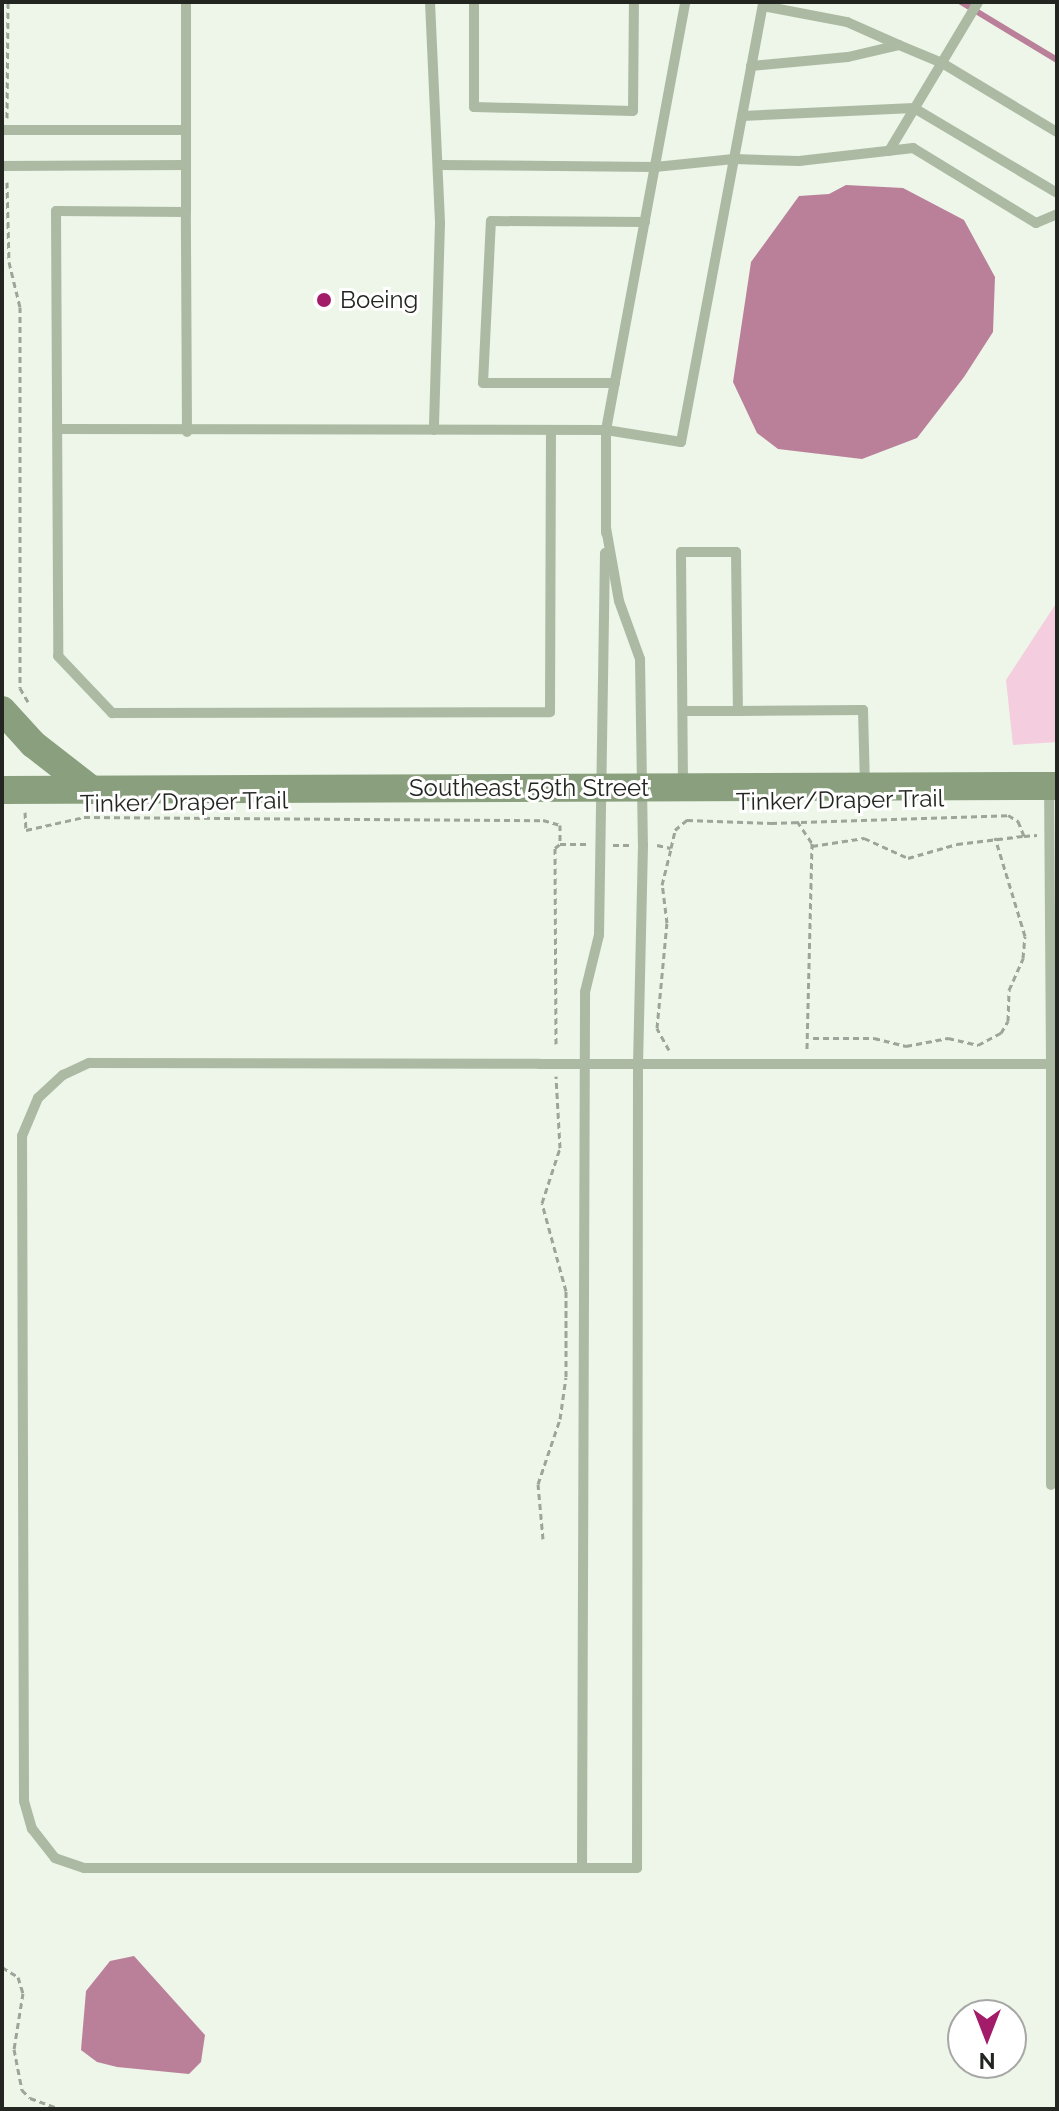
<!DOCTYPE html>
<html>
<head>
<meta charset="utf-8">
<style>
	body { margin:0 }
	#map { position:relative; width:1059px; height:2111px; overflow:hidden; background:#edf6e8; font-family:Raleway,sans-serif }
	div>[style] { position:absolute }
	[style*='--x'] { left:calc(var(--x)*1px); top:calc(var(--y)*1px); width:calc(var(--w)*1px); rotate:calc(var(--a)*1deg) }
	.green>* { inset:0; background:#f4cdde }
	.water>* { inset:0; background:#ba809a }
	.stream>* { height:6px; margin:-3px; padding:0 3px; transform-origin:3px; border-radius:3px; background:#ba809a }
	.path>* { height:3px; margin-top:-1.5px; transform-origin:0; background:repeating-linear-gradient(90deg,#9da49a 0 6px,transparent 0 10px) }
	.service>* { height:10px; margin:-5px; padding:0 5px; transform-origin:5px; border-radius:5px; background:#acbaa4 }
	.secondary>* { height:28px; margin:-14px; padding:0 14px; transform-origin:14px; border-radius:14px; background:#899f7d }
	.dots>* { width:22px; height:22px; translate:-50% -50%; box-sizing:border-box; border:4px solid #fff; border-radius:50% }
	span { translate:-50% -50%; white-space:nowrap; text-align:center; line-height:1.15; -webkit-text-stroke:6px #fff; paint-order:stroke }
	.poi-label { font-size:24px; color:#222520 }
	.left { translate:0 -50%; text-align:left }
	.street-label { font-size:24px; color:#222520 }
	.frame { position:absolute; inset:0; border:4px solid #222520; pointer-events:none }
	.north { position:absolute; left:947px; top:1999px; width:80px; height:80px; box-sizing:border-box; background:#fff; border:2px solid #a7a8a6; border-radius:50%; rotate:180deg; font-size:22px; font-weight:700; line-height:32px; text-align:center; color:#222520 }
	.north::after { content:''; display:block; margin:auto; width:28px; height:36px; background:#a21c6a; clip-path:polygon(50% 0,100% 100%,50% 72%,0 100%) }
</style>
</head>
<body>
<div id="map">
	<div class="green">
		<i style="clip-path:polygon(1057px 602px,1057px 742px,1013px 745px,1006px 680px)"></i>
	</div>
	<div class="water">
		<i style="clip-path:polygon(846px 185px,903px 188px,964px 220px,995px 277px,993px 332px,964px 377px,917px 438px,862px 459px,778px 449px,757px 433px,733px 382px,751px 262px,799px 196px,829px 194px)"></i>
		<i style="clip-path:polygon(134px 1956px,205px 2035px,201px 2062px,189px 2074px,117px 2067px,97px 2062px,81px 2050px,86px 1991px,110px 1961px)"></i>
	</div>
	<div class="stream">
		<i style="--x:961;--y:2;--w:112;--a:31.1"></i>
	</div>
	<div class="path">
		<i style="--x:7;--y:118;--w:116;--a:-89.5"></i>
		<i style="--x:7;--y:182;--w:80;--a:88.6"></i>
		<i style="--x:9;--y:262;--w:46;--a:76.3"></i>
		<i style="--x:20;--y:307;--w:381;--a:90"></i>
		<i style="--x:20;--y:688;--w:16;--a:60"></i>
		<i style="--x:25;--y:812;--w:18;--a:87"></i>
		<i style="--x:26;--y:830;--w:59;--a:-12.6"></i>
		<i style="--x:84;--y:817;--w:459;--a:0.4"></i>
		<i style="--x:543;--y:820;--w:18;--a:16"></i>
		<i style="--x:560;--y:825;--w:19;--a:90"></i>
		<i style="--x:560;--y:844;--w:26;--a:0"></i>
		<i style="--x:797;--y:821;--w:27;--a:56"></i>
		<i style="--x:812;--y:843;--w:207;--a:91.4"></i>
		<i style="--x:613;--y:845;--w:17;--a:0"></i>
		<i style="--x:657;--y:845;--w:14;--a:12"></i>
		<i style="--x:671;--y:848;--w:18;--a:-77"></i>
		<i style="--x:675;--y:830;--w:16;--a:-40"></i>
		<i style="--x:687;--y:820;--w:84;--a:2"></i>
		<i style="--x:771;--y:823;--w:237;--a:-1.9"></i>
		<i style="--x:1008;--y:815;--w:12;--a:31"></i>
		<i style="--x:1018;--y:821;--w:16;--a:68"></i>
		<i style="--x:1024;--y:836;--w:13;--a:-4"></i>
		<i style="--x:812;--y:846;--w:53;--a:-8.7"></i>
		<i style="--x:864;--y:838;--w:48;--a:24.4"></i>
		<i style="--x:908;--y:858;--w:51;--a:-15.9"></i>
		<i style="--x:957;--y:844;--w:66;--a:-6.9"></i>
		<i style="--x:813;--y:1038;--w:61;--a:0"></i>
		<i style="--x:874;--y:1038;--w:33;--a:14"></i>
		<i style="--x:906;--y:1046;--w:43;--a:-10.8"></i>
		<i style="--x:948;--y:1038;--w:31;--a:13"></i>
		<i style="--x:978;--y:1045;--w:26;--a:-28"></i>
		<i style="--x:1001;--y:1033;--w:14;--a:-60"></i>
		<i style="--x:1008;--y:1021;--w:31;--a:-88"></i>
		<i style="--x:1009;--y:990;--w:35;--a:-66"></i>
		<i style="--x:1023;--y:958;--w:22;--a:-85"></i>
		<i style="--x:1025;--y:936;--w:103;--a:-106.9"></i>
		<i style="--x:556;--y:1044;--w:196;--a:-90.3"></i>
		<i style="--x:555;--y:848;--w:6;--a:-39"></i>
		<i style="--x:669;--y:1050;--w:25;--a:-119"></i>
		<i style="--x:657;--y:1028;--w:105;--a:-84.6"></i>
		<i style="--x:667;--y:923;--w:38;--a:-97"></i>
		<i style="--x:662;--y:885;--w:38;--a:-76"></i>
		<i style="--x:543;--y:1539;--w:55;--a:-95.2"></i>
		<i style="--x:538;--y:1484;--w:69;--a:-71.3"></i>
		<i style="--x:560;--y:1419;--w:42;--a:-81.9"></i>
		<i style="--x:566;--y:1377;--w:86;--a:-90"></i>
		<i style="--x:566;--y:1291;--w:91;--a:-105.3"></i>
		<i style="--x:542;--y:1203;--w:58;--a:-71.9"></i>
		<i style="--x:560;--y:1148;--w:72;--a:-93.2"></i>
		<i style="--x:2;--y:1967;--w:19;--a:32"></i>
		<i style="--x:18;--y:1977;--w:17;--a:73"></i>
		<i style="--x:23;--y:1993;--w:57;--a:99.1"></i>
		<i style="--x:14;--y:2049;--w:42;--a:79"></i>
		<i style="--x:22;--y:2090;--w:11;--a:45"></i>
		<i style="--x:30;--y:2098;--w:32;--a:20"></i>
	</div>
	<div class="service">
		<i style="--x:186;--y:2;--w:210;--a:90"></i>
		<i style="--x:430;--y:2;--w:221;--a:87.4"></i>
		<i style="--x:440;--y:223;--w:207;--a:91.7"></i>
		<i style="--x:474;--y:2;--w:105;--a:90"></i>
		<i style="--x:474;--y:107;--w:159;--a:1.4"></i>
		<i style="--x:633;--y:111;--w:109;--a:-89.5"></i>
		<i style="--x:763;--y:6;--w:86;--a:10.8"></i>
		<i style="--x:847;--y:22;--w:57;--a:23.9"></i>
		<i style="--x:899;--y:45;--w:47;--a:22.7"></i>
		<i style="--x:942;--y:63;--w:134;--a:31"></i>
		<i style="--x:751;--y:66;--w:97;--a:-5.3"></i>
		<i style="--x:848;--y:57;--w:52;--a:-13.2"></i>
		<i style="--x:742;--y:116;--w:172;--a:-2.7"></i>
		<i style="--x:914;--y:108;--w:166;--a:30.7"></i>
		<i style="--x:2;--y:130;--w:184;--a:0"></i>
		<i style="--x:889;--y:151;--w:174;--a:-59.1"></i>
		<i style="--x:439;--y:165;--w:216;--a:0.5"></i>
		<i style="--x:655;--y:167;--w:79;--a:-5.8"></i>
		<i style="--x:734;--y:159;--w:65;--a:1.8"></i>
		<i style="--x:799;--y:161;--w:115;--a:-6.5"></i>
		<i style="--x:913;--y:148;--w:144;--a:31.4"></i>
		<i style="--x:1036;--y:223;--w:23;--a:-23"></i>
		<i style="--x:2;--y:166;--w:184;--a:-0.3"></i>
		<i style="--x:615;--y:383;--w:132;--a:180"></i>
		<i style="--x:483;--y:383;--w:162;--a:-87.2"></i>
		<i style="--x:491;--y:221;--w:154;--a:0.4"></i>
		<i style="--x:57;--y:429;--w:549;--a:0.1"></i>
		<i style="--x:606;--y:430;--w:76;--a:9.1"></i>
		<i style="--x:681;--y:442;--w:448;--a:-79.4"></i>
		<i style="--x:187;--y:432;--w:220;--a:-90.3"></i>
		<i style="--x:186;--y:212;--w:130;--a:-179.6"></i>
		<i style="--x:56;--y:211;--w:445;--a:89.7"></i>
		<i style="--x:58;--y:656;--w:79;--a:46.5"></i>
		<i style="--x:112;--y:713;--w:438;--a:-0.1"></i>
		<i style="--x:550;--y:712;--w:282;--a:-89.8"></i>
		<i style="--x:606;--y:528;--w:74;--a:79.9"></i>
		<i style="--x:619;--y:601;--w:62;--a:70.1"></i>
		<i style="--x:640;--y:659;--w:186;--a:89.1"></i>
		<i style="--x:643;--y:845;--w:219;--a:91.3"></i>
		<i style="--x:638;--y:1064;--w:804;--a:90.07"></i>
		<i style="--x:637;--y:1868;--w:553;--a:180"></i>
		<i style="--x:84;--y:1868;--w:31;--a:-161"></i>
		<i style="--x:55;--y:1858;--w:37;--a:-128"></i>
		<i style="--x:32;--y:1829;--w:29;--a:-106"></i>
		<i style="--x:24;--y:1801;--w:665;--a:-90.17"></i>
		<i style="--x:22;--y:1136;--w:41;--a:-67.2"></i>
		<i style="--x:38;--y:1098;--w:34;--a:-43"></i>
		<i style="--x:63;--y:1075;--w:29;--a:-25"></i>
		<i style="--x:89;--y:1063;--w:450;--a:0.1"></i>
		<i style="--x:539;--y:1064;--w:512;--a:0"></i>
		<i style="--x:1051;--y:1064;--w:276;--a:-90.4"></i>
		<i style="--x:606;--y:533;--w:103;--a:-90"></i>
		<i style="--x:606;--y:430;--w:435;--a:-79.5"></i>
		<i style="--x:683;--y:711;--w:55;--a:0"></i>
		<i style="--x:683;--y:785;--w:233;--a:-90.5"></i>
		<i style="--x:681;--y:552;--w:55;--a:0"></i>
		<i style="--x:736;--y:552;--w:159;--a:89.3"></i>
		<i style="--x:738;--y:711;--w:125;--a:-0.5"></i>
		<i style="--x:863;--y:710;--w:76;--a:88.5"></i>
		<i style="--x:1051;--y:1064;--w:421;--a:90"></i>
		<i style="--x:582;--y:1868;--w:876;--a:-89.8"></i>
		<i style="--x:585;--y:992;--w:59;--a:-76.2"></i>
		<i style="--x:599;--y:935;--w:382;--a:-89.1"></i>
	</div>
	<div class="secondary">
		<i style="--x:2;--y:710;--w:46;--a:47.6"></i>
		<i style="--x:33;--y:744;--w:75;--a:37.9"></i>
		<i style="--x:2;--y:790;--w:1055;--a:-0.22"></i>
	</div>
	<div class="dots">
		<i style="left:324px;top:300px;background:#a21c6a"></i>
	</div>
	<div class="poi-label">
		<span class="left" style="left:340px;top:300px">Boeing</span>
	</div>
	<div class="street-label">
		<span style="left:529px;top:788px">Southeast 59th Street</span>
		<span style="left:840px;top:800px;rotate:-1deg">Tinker/Draper Trail</span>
		<span style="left:184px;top:802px;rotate:-1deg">Tinker/Draper Trail</span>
	</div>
	<div class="frame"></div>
	<div class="north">N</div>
</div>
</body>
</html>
